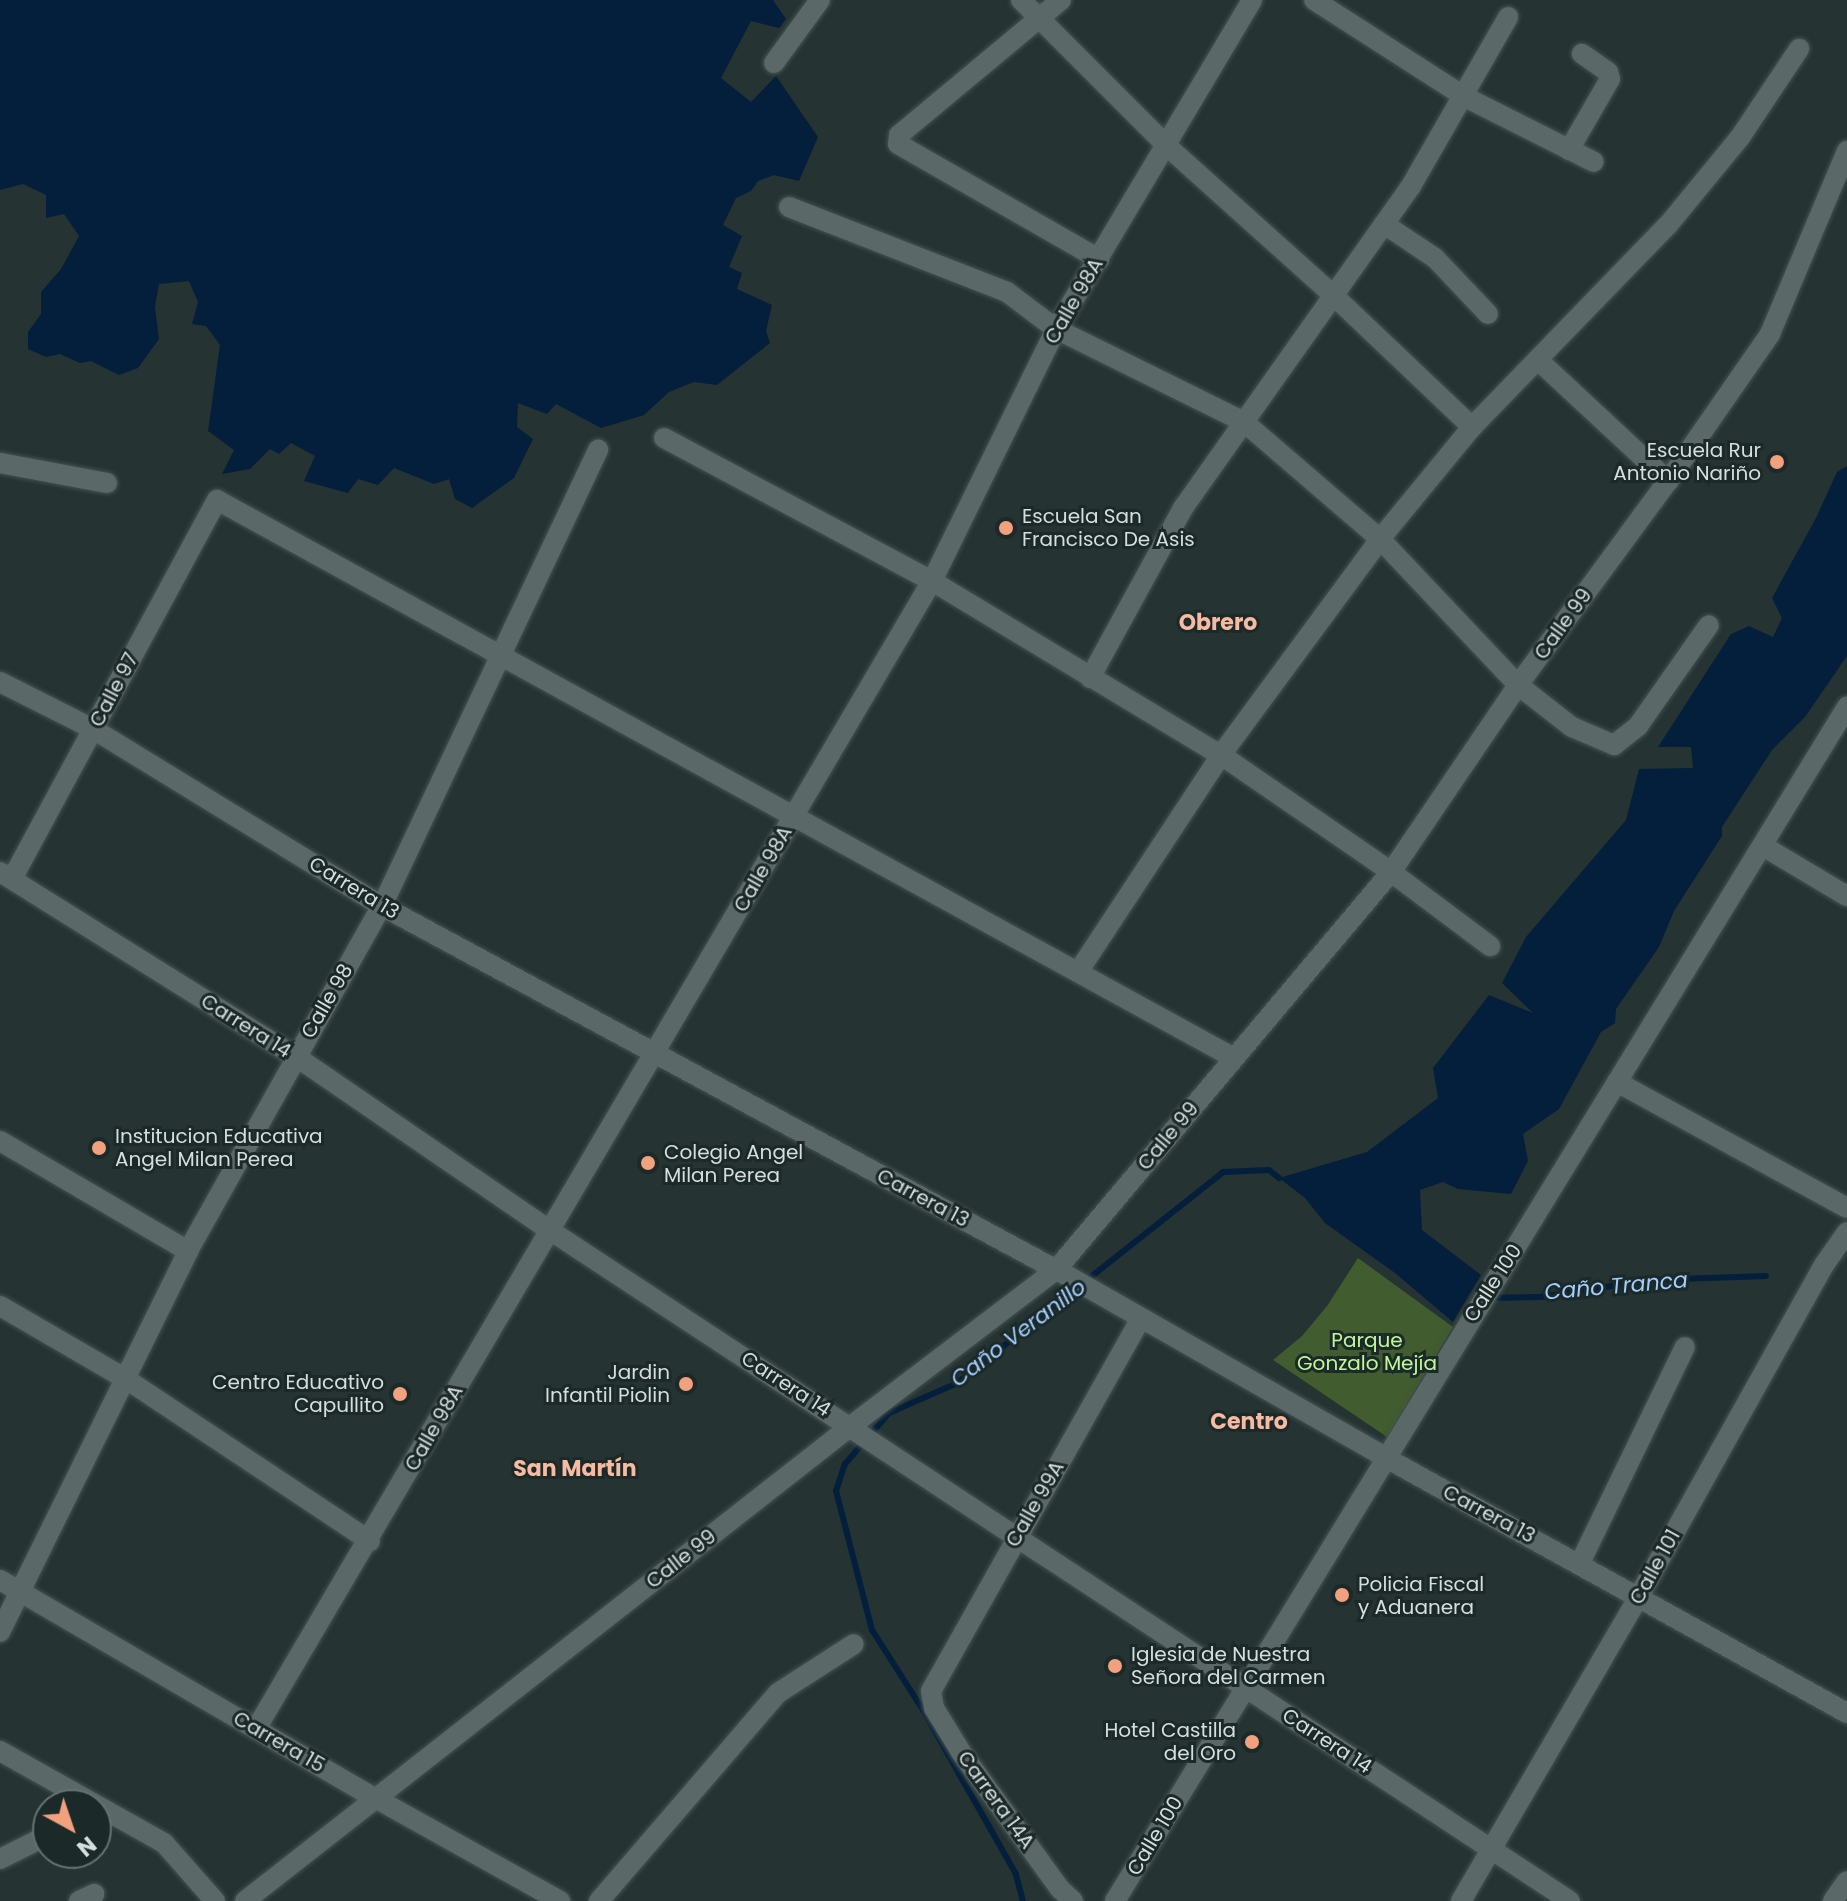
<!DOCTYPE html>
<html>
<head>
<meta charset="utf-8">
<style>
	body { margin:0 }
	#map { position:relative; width:1847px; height:1901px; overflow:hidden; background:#253332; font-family:Poppins,sans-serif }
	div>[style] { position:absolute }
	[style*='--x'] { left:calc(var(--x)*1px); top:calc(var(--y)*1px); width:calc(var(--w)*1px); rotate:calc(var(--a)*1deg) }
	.green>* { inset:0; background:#415c2e }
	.water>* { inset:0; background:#031f3c }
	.stream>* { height:6px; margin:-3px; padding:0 3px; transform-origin:3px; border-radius:3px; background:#031f3c }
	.roads { filter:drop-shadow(0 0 2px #455151) drop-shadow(0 0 2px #455151) }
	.minor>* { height:20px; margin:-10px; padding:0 10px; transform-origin:10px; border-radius:10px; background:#5a6968 }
	.dots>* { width:22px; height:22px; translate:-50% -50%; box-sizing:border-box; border:4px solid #1b2928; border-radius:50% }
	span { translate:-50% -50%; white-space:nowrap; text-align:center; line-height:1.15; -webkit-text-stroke:6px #1b2928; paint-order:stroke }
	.street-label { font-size:20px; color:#d5dedd }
	.poi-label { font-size:20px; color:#d5dedd }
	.right { translate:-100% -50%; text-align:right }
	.left { translate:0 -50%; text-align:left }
	.park-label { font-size:20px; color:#bef897 }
	.neighbourhood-label { font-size:22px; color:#f8baa0; font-weight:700 }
	.water-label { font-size:22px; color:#a3ceff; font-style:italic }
	.north { position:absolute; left:32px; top:1789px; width:80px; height:80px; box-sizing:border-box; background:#1b2928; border:2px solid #657170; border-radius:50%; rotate:140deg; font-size:22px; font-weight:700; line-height:32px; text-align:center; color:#d5dedd }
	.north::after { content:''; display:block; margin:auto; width:28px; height:36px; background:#f1a17d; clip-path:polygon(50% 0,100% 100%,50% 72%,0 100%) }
</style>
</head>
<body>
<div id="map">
	<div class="green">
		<i style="clip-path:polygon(1358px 1258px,1453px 1327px,1387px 1437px,1273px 1360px,1302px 1336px,1327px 1306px)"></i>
	</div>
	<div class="water">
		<i style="clip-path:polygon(0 0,773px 0,786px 19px,779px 28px,751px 21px,721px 78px,751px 102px,776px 76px,818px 137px,799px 181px,774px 175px,758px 181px,751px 191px,736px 198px,723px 225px,742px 236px,729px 267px,742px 273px,737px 289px,772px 305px,766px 331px,770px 343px,717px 385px,694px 382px,669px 392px,644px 415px,601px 428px,556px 404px,547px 414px,518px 403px,517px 427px,533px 439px,514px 478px,472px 508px,455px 499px,449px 479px,434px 484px,394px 468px,378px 485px,358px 479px,348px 493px,304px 481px,315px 456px,291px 443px,279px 454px,270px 449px,250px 469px,222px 474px,234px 450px,208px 431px,220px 345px,206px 326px,192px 324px,198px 302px,189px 281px,159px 284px,155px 307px,159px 339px,138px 368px,119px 375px,91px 361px,80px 363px,60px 354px,46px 357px,28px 349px,28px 332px,41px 314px,41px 292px,61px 269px,79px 236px,64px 214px,46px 218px,46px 195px,23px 184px,0 190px)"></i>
		<i style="clip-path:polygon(1847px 466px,1847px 656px,1805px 717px,1772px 750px,1722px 827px,1722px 836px,1674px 911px,1659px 947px,1616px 1009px,1615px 1023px,1601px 1032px,1559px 1109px,1523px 1134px,1528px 1161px,1511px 1194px,1458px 1189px,1443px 1182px,1420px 1190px,1422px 1230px,1481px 1275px,1453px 1322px,1395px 1273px,1325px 1223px,1305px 1198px,1279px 1178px,1367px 1152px,1438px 1098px,1433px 1068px,1489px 995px,1533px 1013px,1502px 983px,1526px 937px,1626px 820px,1639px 769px,1693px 768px,1691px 747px,1658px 747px,1731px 634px,1749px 626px,1773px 637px,1782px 618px,1772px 598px,1816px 518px,1837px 472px)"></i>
	</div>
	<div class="stream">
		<i style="--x:1491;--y:1298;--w:49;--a:-1.2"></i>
		<i style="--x:1540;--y:1297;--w:112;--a:-8.7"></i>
		<i style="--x:1651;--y:1280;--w:115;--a:-2"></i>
		<i style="--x:1023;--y:1901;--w:28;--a:-105"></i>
		<i style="--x:1016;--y:1874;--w:189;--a:-119.6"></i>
		<i style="--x:923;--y:1710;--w:95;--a:-122.5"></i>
		<i style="--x:872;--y:1630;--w:144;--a:-104.5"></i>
		<i style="--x:836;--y:1491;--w:28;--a:-72"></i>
		<i style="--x:845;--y:1464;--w:67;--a:-49.2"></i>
		<i style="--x:889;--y:1413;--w:74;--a:-23.8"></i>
		<i style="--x:957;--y:1383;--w:340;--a:-38.4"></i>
		<i style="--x:1223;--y:1172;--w:46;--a:-2.5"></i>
		<i style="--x:1269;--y:1170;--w:13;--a:39"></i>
	</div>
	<div class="roads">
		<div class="minor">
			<i style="--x:1021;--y:0;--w:206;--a:45"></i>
			<i style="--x:1167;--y:146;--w:223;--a:41.9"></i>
			<i style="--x:1333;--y:295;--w:192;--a:43.5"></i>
			<i style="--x:1061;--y:0;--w:211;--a:140.2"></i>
			<i style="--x:899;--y:135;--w:9;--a:96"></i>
			<i style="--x:898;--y:144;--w:232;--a:29.8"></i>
			<i style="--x:1314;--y:0;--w:179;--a:32.7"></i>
			<i style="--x:1465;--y:97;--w:144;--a:26.7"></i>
			<i style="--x:774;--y:63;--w:78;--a:-53.9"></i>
			<i style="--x:1569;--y:150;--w:82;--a:-60"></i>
			<i style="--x:1610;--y:79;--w:7;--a:-106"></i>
			<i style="--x:1608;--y:72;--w:32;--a:-145"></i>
			<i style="--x:789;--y:207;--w:234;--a:21.3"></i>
			<i style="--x:1007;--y:292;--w:61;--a:37.1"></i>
			<i style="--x:1056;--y:329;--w:210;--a:26.3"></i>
			<i style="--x:1244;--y:422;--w:179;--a:40.7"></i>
			<i style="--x:1380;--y:539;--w:201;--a:46.6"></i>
			<i style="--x:1518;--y:685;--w:68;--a:37.9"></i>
			<i style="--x:1572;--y:727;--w:46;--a:23.2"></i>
			<i style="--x:1614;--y:745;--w:31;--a:-38"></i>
			<i style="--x:1638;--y:726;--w:123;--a:-54.9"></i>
			<i style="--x:1384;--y:224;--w:61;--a:33.7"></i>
			<i style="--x:1435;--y:258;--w:77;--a:46.6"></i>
			<i style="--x:1538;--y:360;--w:178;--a:42.9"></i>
			<i style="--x:664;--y:438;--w:304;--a:28.1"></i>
			<i style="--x:932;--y:581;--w:337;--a:31.1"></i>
			<i style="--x:1221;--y:755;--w:206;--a:34.5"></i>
			<i style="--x:1391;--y:872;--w:124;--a:36.8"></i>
			<i style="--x:0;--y:463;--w:109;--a:10.6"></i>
			<i style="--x:1090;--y:678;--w:194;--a:-61.3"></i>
			<i style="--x:1183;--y:508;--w:395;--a:-54.7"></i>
			<i style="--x:1411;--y:186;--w:195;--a:-60.1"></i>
			<i style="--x:0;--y:682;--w:104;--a:26.8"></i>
			<i style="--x:93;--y:729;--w:339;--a:31.5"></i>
			<i style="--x:382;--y:906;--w:777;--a:28.35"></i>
			<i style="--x:1066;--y:1275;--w:371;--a:29.7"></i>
			<i style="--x:1388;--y:1459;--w:525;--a:28.96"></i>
			<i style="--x:1763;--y:846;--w:98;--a:30.8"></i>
			<i style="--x:0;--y:872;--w:348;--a:32"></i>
			<i style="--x:295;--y:1056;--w:306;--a:34.4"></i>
			<i style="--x:548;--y:1229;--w:1223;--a:33.33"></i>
			<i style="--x:12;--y:879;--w:431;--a:-61.6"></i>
			<i style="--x:217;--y:500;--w:1160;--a:28.75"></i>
			<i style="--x:1078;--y:972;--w:260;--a:-56.6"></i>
			<i style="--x:1221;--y:755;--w:268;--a:-53.6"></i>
			<i style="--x:1380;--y:539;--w:145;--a:-50.6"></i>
			<i style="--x:1472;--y:427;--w:281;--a:-45.9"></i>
			<i style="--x:1668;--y:225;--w:115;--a:-50.6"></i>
			<i style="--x:1741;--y:136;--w:105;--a:-56.3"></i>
			<i style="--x:1617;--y:1082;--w:262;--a:28.7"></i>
			<i style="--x:0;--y:1141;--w:218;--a:30.3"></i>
			<i style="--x:0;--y:1306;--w:146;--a:30.1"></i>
			<i style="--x:126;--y:1379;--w:293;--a:33.6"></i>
			<i style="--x:1580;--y:1563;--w:240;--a:-64.1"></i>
			<i style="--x:0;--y:1580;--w:434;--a:30.2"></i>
			<i style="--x:375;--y:1798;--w:212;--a:29.1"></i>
			<i style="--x:0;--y:1632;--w:425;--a:-63.7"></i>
			<i style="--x:188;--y:1251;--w:396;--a:-60.7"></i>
			<i style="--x:382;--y:906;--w:505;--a:-64.65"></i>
			<i style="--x:256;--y:1729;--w:1332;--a:-59.51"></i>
			<i style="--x:932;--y:581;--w:281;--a:-63.8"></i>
			<i style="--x:1056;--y:329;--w:383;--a:-59.2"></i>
			<i style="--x:0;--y:1751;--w:188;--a:29.3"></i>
			<i style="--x:164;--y:1843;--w:77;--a:48.7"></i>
			<i style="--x:0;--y:1859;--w:54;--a:-26.6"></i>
			<i style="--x:79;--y:1901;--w:17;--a:-25"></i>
			<i style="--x:245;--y:1901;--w:770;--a:-38.09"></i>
			<i style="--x:851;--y:1426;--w:258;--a:-37.3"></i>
			<i style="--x:1056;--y:1270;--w:520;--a:-49.91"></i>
			<i style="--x:1391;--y:872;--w:226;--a:-55.8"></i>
			<i style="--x:1518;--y:685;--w:253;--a:-53.7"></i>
			<i style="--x:1668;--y:481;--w:179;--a:-55.2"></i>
			<i style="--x:1770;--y:334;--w:199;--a:-67.2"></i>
			<i style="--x:599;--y:1901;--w:274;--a:-49.3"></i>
			<i style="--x:778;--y:1693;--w:90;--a:-32.8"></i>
			<i style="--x:1073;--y:1901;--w:18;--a:-137"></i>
			<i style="--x:1060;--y:1889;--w:169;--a:-125.9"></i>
			<i style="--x:961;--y:1752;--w:52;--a:-121.5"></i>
			<i style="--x:934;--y:1708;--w:17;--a:-100"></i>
			<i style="--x:931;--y:1691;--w:428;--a:-60.6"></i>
			<i style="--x:1115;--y:1901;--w:1401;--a:-58.49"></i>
			<i style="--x:1461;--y:1901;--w:353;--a:-59.7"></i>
			<i style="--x:1639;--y:1596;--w:379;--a:-60.8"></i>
			<i style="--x:1824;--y:1265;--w:40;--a:-55.1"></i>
			<i style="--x:1833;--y:1901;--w:24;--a:-55"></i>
		</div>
	</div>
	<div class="dots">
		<i style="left:1777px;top:462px;background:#f1a17d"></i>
		<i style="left:1006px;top:528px;background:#f1a17d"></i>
		<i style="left:99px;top:1148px;background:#f1a17d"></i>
		<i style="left:648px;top:1163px;background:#f1a17d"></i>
		<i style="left:686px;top:1384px;background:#f1a17d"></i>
		<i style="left:400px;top:1394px;background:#f1a17d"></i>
		<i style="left:1342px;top:1595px;background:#f1a17d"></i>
		<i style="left:1115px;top:1666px;background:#f1a17d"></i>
		<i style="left:1252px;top:1742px;background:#f1a17d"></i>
	</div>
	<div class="street-label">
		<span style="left:1074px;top:301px;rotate:-60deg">Calle 98A</span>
		<span style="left:1563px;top:624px;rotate:-54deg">Calle 99</span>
		<span style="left:114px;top:690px;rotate:-62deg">Calle 97</span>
		<span style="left:763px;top:869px;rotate:-60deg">Calle 98A</span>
		<span style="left:354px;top:888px;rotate:31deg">Carrera 13</span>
		<span style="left:327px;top:1001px;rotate:-60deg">Calle 98</span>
		<span style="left:246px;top:1026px;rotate:32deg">Carrera 14</span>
		<span style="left:1168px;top:1136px;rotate:-50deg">Calle 99</span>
		<span style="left:923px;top:1198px;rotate:28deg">Carrera 13</span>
		<span style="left:1493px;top:1283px;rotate:-57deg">Calle 100</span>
		<span style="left:786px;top:1384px;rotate:33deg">Carrera 14</span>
		<span style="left:434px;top:1428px;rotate:-60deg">Calle 98A</span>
		<span style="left:1035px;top:1504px;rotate:-60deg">Calle 99A</span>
		<span style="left:1489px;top:1514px;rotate:28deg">Carrera 13</span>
		<span style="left:681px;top:1559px;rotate:-38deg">Calle 99</span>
		<span style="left:1655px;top:1567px;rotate:-61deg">Calle 101</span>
		<span style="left:1327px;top:1741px;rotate:33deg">Carrera 14</span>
		<span style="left:279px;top:1742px;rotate:30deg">Carrera 15</span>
		<span style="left:996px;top:1800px;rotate:54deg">Carrera 14A</span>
		<span style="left:1155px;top:1836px;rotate:-59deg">Calle 100</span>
	</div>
	<div class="poi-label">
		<span class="right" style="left:1761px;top:462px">Escuela Rur<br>Antonio Nariño</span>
		<span class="left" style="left:1022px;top:528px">Escuela San<br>Francisco De Asis</span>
		<span class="left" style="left:115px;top:1148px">Institucion Educativa<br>Angel Milan Perea</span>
		<span class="left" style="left:664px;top:1164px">Colegio Angel<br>Milan Perea</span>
		<span class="right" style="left:670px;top:1384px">Jardin<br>Infantil Piolin</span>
		<span class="right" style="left:384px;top:1394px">Centro Educativo<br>Capullito</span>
		<span class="left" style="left:1358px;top:1596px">Policia Fiscal<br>y Aduanera</span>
		<span class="left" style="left:1131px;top:1666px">Iglesia de Nuestra<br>Señora del Carmen</span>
		<span class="right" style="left:1236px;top:1742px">Hotel Castilla<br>del Oro</span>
	</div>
	<div class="park-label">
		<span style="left:1367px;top:1352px">Parque<br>Gonzalo Mejía</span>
	</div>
	<div class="neighbourhood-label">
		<span style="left:1218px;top:623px">Obrero</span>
		<span style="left:1249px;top:1422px">Centro</span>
		<span style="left:575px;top:1469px">San Martín</span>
	</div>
	<div class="water-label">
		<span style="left:1616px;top:1286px;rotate:-5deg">Caño Tranca</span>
		<span style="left:1018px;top:1333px;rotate:-37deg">Caño Veranillo</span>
	</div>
	<div class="north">N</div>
</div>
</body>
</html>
